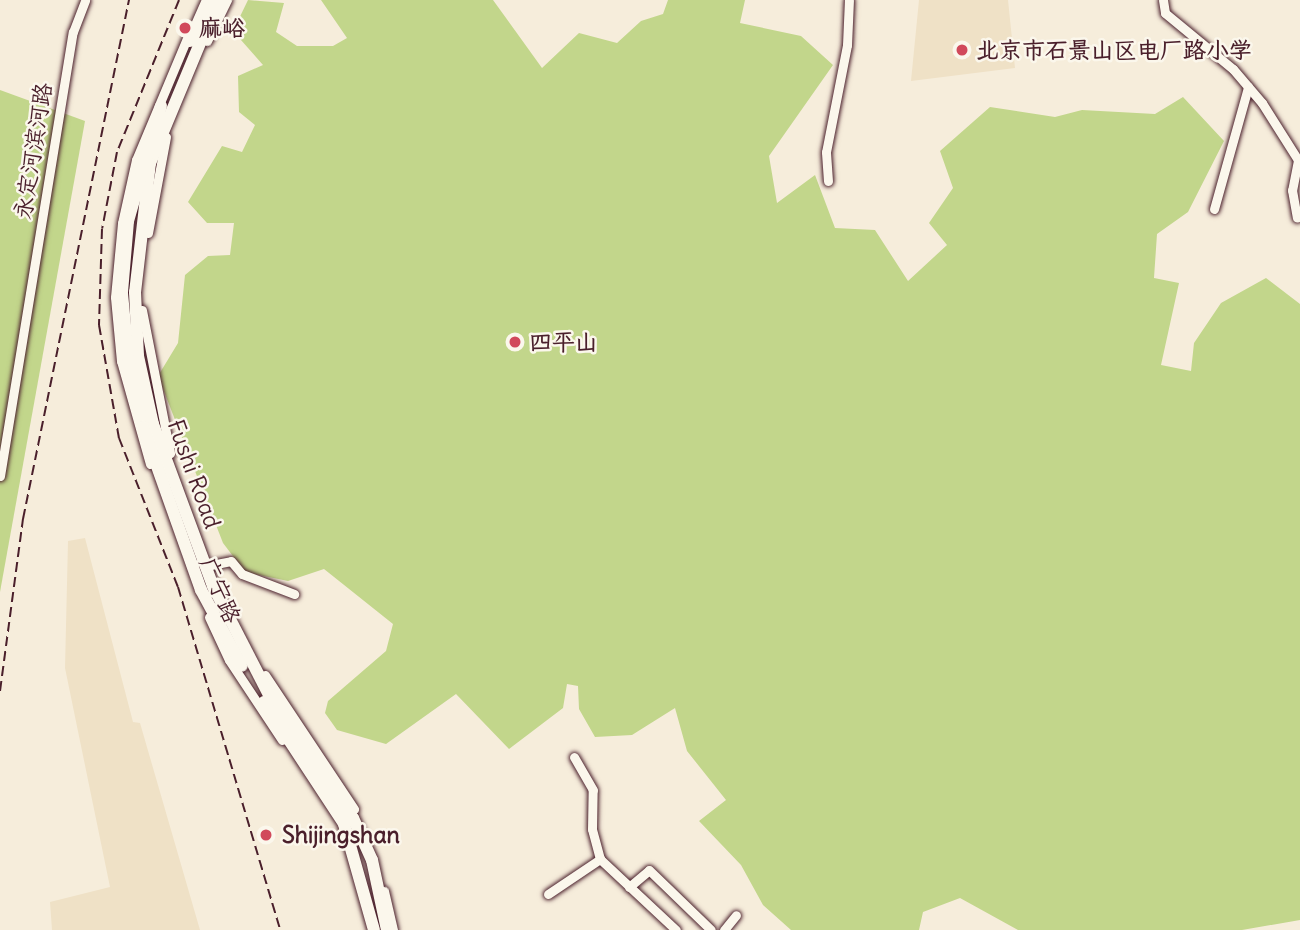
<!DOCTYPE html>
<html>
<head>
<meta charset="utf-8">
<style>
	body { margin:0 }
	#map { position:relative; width:1300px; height:930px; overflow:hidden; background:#f6eddb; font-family:Delius,"LXGW WenKai TC",sans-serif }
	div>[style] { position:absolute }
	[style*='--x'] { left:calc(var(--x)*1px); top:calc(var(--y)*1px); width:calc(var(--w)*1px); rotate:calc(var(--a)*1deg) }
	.built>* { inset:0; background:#efe1c6 }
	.green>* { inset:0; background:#c2d68b }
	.roads { filter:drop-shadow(0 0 2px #4a1f2b) drop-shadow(0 0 2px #4a1f2b) }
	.minor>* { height:9px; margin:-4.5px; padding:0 4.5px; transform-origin:4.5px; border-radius:4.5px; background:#fbf7ec }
	.highway>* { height:12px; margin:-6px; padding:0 6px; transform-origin:6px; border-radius:6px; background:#fbf7ec }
	.rail>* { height:2px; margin-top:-1px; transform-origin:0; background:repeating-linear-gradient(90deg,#4a1f2b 0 10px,transparent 0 15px) }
	.dots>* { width:19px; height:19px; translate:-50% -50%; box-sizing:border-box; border:4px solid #fbf7ec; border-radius:50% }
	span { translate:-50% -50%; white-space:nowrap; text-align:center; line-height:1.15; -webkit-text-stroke:5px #fbf7ec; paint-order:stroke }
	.poi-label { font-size:23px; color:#4a1f2b; font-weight:700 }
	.left { translate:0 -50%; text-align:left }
	.street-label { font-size:23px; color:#4a1f2b }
</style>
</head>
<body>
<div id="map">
	<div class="built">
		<i style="clip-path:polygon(919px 0,1008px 0,1015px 68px,911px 81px)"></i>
		<i style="clip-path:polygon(85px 538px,133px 722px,140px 723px,200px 930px,52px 930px,50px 902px,110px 887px,65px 668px,68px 541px)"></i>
	</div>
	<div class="green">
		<i style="clip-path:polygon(248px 0,284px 3px,276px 32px,297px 46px,333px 46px,347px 38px,321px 0,493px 0,542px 68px,579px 33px,617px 43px,641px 21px,663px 14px,668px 0,745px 0,740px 23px,801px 36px,833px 65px,769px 156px,777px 203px,815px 175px,835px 228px,875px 230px,908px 281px,947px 245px,929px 223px,953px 188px,940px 151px,990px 107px,1055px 117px,1082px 110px,1155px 114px,1183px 97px,1224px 141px,1188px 212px,1157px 234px,1154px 278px,1179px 283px,1161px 365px,1191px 371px,1194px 343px,1221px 303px,1266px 278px,1300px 304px,1300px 920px,1242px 930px,1018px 930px,960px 898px,923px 912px,919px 930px,791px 930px,763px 905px,741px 865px,699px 821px,726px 800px,687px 751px,675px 708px,632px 735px,595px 737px,579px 709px,578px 686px,567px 684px,563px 708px,509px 749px,456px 694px,386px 744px,337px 730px,325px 713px,328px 701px,386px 651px,393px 624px,324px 569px,288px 581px,245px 572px,223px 543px,158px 376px,178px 343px,185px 275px,208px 256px,230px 255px,234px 223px,207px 223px,188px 202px,222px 146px,242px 152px,255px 125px,239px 112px,238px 76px,263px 65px,233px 31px)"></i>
		<i style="clip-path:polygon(0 90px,85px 121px,0 592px)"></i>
	</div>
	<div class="roads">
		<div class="minor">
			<i style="--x:1163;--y:0;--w:13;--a:81"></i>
			<i style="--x:1165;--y:13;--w:88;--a:39.5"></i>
			<i style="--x:1233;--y:69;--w:45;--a:49.5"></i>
			<i style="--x:1262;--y:103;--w:67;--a:57.7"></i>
			<i style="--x:1298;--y:160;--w:31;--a:101"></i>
			<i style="--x:1292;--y:190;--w:28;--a:80"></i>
			<i style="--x:207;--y:41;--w:46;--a:-64"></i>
			<i style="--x:828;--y:181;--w:29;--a:-94"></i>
			<i style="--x:826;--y:152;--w:109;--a:-78.9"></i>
			<i style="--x:847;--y:45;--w:45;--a:-87.5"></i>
			<i style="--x:1214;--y:209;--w:127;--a:-74.4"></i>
			<i style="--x:148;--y:233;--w:98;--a:-79.4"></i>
			<i style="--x:142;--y:310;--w:146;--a:78.9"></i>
			<i style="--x:150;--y:464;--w:107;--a:-105.7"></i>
			<i style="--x:121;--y:361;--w:64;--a:-95.4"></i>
			<i style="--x:115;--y:297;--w:74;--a:-84.6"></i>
			<i style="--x:122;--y:223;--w:65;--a:-77.5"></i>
			<i style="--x:136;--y:160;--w:138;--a:-67.3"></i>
			<i style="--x:0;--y:476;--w:450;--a:-80.7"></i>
			<i style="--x:73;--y:32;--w:34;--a:-69"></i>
			<i style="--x:211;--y:565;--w:20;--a:-11"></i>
			<i style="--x:231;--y:561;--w:17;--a:50"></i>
			<i style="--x:242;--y:574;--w:56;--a:21"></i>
			<i style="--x:209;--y:617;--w:47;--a:65.1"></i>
			<i style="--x:229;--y:660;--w:96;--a:56.5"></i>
			<i style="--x:265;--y:675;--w:161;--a:56.4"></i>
			<i style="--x:600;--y:859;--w:104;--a:43.1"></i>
			<i style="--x:629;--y:887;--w:26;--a:-40"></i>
			<i style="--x:649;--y:870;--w:86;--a:44.1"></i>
			<i style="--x:384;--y:891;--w:40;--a:77"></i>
			<i style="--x:548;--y:894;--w:63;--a:-33.9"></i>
			<i style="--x:600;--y:859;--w:31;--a:-105"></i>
			<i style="--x:592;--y:829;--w:39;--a:-89"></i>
			<i style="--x:593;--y:790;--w:38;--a:-120"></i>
			<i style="--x:724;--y:930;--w:19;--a:-51"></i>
		</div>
		<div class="highway">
			<i style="--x:218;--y:0;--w:177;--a:112.6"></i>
			<i style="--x:150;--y:163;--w:130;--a:96.6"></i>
			<i style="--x:135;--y:292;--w:64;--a:87.3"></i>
			<i style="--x:138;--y:356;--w:70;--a:77.6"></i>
			<i style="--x:153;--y:424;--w:173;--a:69.7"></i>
			<i style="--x:213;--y:586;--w:125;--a:62.8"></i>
			<i style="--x:270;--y:697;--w:147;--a:55.6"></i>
			<i style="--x:353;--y:818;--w:46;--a:65.7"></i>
			<i style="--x:372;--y:860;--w:72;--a:77.9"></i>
			<i style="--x:190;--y:41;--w:45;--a:-66.3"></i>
			<i style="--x:161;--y:106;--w:120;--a:106"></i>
			<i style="--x:128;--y:221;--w:72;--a:94.8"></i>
			<i style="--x:122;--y:293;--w:65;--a:84.7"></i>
			<i style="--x:128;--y:358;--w:71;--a:77.7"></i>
			<i style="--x:143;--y:427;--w:173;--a:70.4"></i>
			<i style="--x:201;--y:590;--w:86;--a:61.7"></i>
			<i style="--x:264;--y:702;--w:146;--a:56.7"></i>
			<i style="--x:344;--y:824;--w:110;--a:74.2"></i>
		</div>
	</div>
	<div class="rail">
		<i style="--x:179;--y:0;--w:164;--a:112.2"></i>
		<i style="--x:117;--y:152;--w:78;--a:101"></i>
		<i style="--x:102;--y:229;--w:96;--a:91.8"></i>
		<i style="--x:99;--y:325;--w:115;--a:80"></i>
		<i style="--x:119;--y:438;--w:160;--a:68.4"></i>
		<i style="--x:178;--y:587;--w:358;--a:73.4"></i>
		<i style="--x:0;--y:691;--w:174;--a:-82.4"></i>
		<i style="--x:23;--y:519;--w:530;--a:-78.46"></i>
	</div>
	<div class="dots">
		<i style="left:185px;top:28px;background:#d1495b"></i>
		<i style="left:962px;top:50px;background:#d1495b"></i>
		<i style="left:515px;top:342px;background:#d1495b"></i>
		<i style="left:266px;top:835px;background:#d1495b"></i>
	</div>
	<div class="poi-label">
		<span class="left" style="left:199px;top:28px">麻峪</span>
		<span class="left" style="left:976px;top:50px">北京市石景山区电厂路小学</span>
		<span class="left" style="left:529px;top:342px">四平山</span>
		<span class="left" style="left:282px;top:835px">Shijingshan</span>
	</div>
	<div class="street-label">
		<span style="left:33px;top:151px;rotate:-81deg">永定河滨河路</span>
		<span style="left:194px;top:474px;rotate:70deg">Fushi Road</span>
		<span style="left:220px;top:590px;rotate:67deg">广宁路</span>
	</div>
</div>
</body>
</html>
